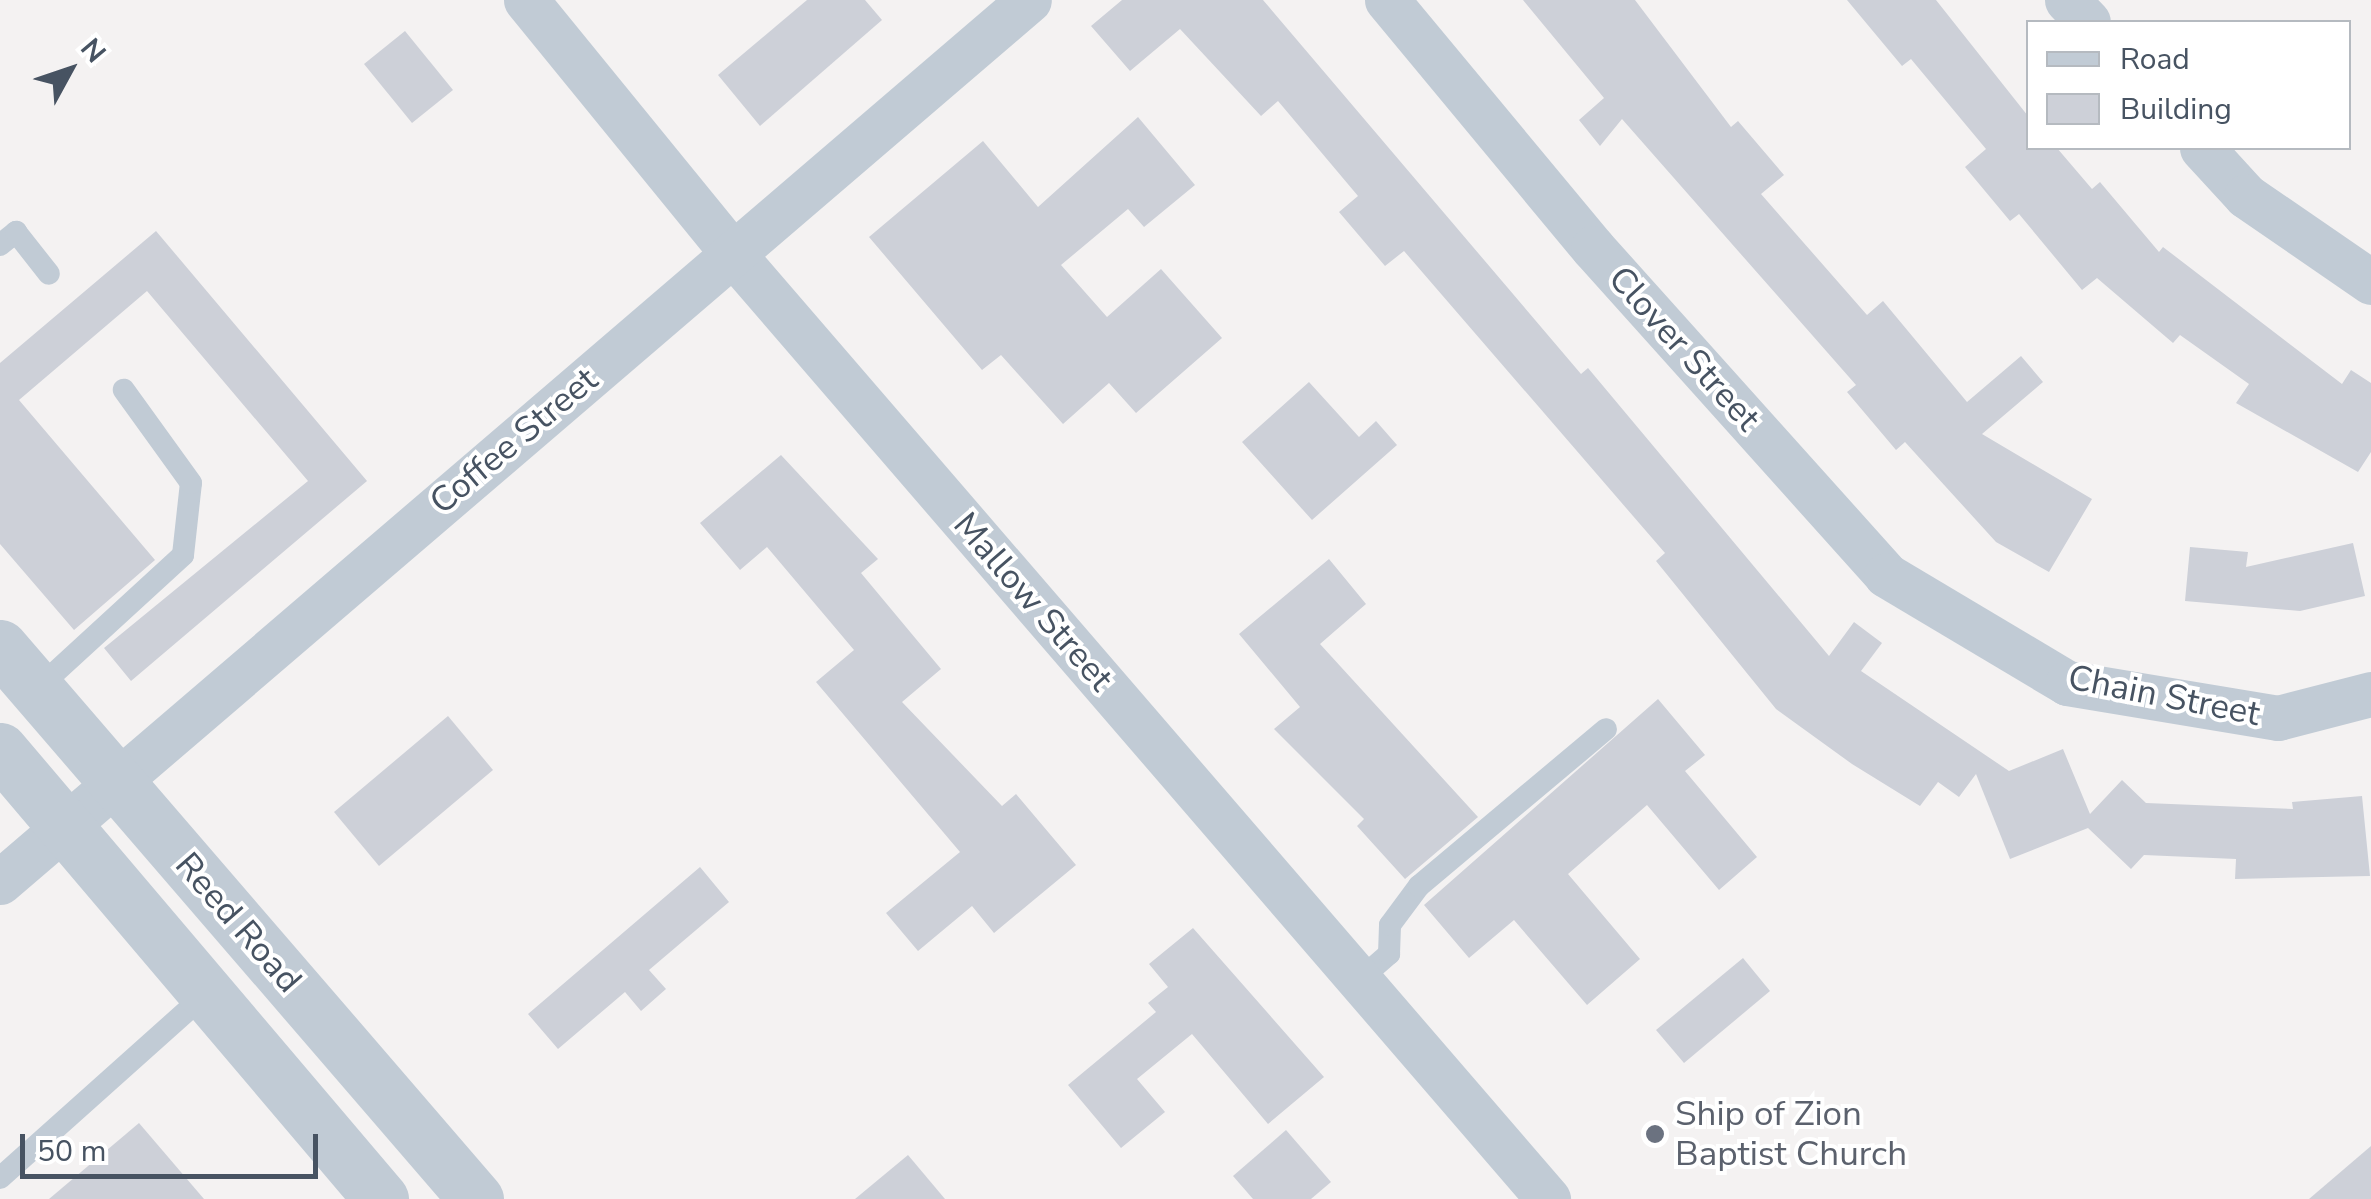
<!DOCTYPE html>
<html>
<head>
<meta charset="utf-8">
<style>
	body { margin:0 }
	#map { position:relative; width:2371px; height:1199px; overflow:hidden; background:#f4f2f2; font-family:"Nunito Sans",sans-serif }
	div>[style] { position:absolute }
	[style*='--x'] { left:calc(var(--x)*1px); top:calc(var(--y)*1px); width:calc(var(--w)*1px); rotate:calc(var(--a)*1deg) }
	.building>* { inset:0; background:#cdd0d8 }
	.service>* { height:22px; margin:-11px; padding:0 11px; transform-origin:11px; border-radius:11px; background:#c1cbd5 }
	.minor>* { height:45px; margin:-22.5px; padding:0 22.5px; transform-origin:22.5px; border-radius:22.5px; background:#c1cbd5 }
	.tertiary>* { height:55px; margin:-27.5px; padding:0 27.5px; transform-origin:27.5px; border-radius:27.5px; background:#c1cbd5 }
	.dots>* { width:28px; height:28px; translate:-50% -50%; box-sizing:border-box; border:5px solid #fff; border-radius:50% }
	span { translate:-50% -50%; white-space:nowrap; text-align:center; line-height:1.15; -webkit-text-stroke:8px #fff; paint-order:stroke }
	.street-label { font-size:35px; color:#475362 }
	.worship-label { font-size:35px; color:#5b616d }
	.left { translate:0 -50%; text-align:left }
	.legend { position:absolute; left:2026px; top:20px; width:325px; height:130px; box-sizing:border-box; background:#fff; border:2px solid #b5bac0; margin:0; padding:12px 18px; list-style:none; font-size:30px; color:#475362 }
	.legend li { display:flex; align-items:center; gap:20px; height:50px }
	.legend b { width:50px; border:2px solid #b5bac0 }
	.north { position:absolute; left:20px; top:20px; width:100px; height:100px; -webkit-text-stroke:8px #fff; paint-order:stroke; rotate:50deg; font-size:28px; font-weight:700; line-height:40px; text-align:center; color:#475362 }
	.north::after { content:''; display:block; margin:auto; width:35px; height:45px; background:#475362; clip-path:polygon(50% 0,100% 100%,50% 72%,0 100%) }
	.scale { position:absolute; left:20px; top:1134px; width:298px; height:45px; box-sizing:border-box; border:5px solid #475362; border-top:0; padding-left:12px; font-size:30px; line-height:35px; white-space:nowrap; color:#475362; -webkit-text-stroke:8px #fff; paint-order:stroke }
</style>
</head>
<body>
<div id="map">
	<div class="building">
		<i style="clip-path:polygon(807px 0,865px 0,882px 20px,760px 126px,718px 75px)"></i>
		<i style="clip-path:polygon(1122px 0,1263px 0,1581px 374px,1588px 368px,1829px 656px,1854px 622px,1882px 643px,1861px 671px,2009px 771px,2063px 749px,2090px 814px,2122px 780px,2146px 803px,2293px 809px,2292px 802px,2362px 796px,2370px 876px,2235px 879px,2236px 859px,2144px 855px,2131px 869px,2088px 828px,2010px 859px,1976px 774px,1959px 797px,1938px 782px,1920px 806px,1852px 764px,1776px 709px,1656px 561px,1665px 553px,1404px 251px,1385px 266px,1339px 212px,1358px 196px,1278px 101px,1261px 116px,1180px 29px,1130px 71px,1091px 26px)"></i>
		<i style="clip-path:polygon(1523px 0,1635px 0,1731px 127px,1738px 121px,1784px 175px,1761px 194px,1867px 315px,1883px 301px,1967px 402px,2021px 356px,2043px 382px,1982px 434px,2092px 499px,2049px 572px,1996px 542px,1905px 442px,1896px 450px,1847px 392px,1856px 385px,1622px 119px,1600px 146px,1579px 120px,1604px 98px)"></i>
		<i style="clip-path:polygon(1847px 0,1936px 0,2028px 116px,2028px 148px,2057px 148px,2092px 189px,2100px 182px,2159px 252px,2163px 247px,2342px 384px,2351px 370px,2371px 383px,2371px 452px,2358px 472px,2236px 403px,2249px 384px,2180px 335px,2173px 343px,2097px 278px,2082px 290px,2019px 214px,2010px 221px,1965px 167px,1986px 149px,1911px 59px,1902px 66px)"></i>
		<i style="clip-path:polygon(405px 31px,453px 90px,412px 123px,364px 64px)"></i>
		<i style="clip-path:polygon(1138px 117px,1195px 185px,1144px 227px,1128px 209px,1061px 265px,1107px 317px,1161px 269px,1222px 338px,1136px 413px,1109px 383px,1063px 424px,1001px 355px,982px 370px,869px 237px,983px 141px,1038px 207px)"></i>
		<i style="clip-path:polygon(156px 231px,367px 481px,131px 681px,104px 648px,308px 481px,147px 291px,19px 400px,155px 560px,74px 630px,0 544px,0 363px)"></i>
		<i style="clip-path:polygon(1309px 382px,1359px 437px,1376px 421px,1397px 445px,1312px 520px,1242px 442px)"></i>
		<i style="clip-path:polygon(781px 455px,878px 559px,861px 573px,941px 669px,902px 702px,1002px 806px,1016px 794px,1076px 865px,994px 933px,972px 906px,918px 951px,886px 913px,960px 852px,816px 682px,854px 650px,767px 547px,740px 570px,700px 523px)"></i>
		<i style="clip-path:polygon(2353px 543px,2365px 596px,2300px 611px,2185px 601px,2190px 547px,2248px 552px,2246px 567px)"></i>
		<i style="clip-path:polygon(1329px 559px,1366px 604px,1320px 644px,1478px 817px,1405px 879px,1357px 826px,1364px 819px,1274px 729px,1300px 707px,1239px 634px)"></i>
		<i style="clip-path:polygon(1658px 699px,1705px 755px,1685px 771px,1757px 857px,1719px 890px,1647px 805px,1568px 874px,1640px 959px,1587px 1005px,1514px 920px,1469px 958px,1424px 905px)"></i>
		<i style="clip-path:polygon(448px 716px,493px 770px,379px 866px,334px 812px)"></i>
		<i style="clip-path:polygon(700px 867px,729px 902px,649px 970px,666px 989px,641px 1011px,625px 992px,558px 1049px,528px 1014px)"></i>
		<i style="clip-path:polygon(1193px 928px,1324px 1077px,1268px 1124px,1192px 1034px,1137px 1079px,1165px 1112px,1121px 1148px,1068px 1085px,1156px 1012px,1148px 1003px,1168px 987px,1149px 964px)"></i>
		<i style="clip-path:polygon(1743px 958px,1770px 991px,1684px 1063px,1656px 1030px)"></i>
		<i style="clip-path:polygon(139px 1123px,204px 1199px,49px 1199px)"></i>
		<i style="clip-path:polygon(1286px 1130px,1331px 1182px,1311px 1199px,1253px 1199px,1233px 1176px)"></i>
		<i style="clip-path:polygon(2371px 1146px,2371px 1199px,2309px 1199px)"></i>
		<i style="clip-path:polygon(908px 1155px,945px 1199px,855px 1199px)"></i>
	</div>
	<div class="service">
		<i style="--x:0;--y:245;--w:21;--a:-39"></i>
		<i style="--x:16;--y:232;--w:53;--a:51.8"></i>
		<i style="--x:37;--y:689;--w:198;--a:-42.5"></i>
		<i style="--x:183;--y:555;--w:72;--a:-83.7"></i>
		<i style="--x:191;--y:483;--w:115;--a:-125.8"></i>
		<i style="--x:1359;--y:980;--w:40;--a:-41"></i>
		<i style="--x:1389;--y:954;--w:29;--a:-88"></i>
		<i style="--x:1390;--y:925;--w:49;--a:-53.4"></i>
		<i style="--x:1419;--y:886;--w:244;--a:-40"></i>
		<i style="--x:0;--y:1178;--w:278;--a:-41.8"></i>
	</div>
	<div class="minor">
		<i style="--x:526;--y:0;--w:328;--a:50.8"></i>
		<i style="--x:733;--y:254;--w:1248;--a:49.22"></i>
		<i style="--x:1387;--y:0;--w:322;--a:50.3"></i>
		<i style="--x:1593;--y:248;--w:439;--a:48.1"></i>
		<i style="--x:1886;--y:575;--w:211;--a:30.8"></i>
		<i style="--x:2067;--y:683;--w:214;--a:9.4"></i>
		<i style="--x:2278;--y:718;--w:96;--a:-14.5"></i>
		<i style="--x:2067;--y:0;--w:30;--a:46"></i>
		<i style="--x:2202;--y:148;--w:65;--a:47.5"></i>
		<i style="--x:2246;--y:196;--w:152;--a:34.5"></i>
		<i style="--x:0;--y:882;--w:1355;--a:-40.6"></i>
	</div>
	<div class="tertiary">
		<i style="--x:0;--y:647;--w:729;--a:49.23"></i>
		<i style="--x:0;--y:750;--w:589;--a:49.68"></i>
	</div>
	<div class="dots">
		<i style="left:1655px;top:1134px;background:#6b7280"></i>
	</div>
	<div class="street-label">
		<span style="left:1684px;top:349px;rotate:48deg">Clover Street</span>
		<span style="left:514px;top:441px;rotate:-40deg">Coffee Street</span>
		<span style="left:1033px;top:602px;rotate:49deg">Mallow Street</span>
		<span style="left:2164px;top:696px;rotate:11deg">Chain Street</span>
		<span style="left:238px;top:923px;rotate:49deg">Reed Road</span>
	</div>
	<div class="worship-label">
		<span class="left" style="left:1675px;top:1134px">Ship of Zion<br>Baptist Church</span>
	</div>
	<ul class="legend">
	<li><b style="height:12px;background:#c1cbd5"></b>Road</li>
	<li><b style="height:28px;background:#cdd0d8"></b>Building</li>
	</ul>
	<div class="north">N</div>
	<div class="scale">50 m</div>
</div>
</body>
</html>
